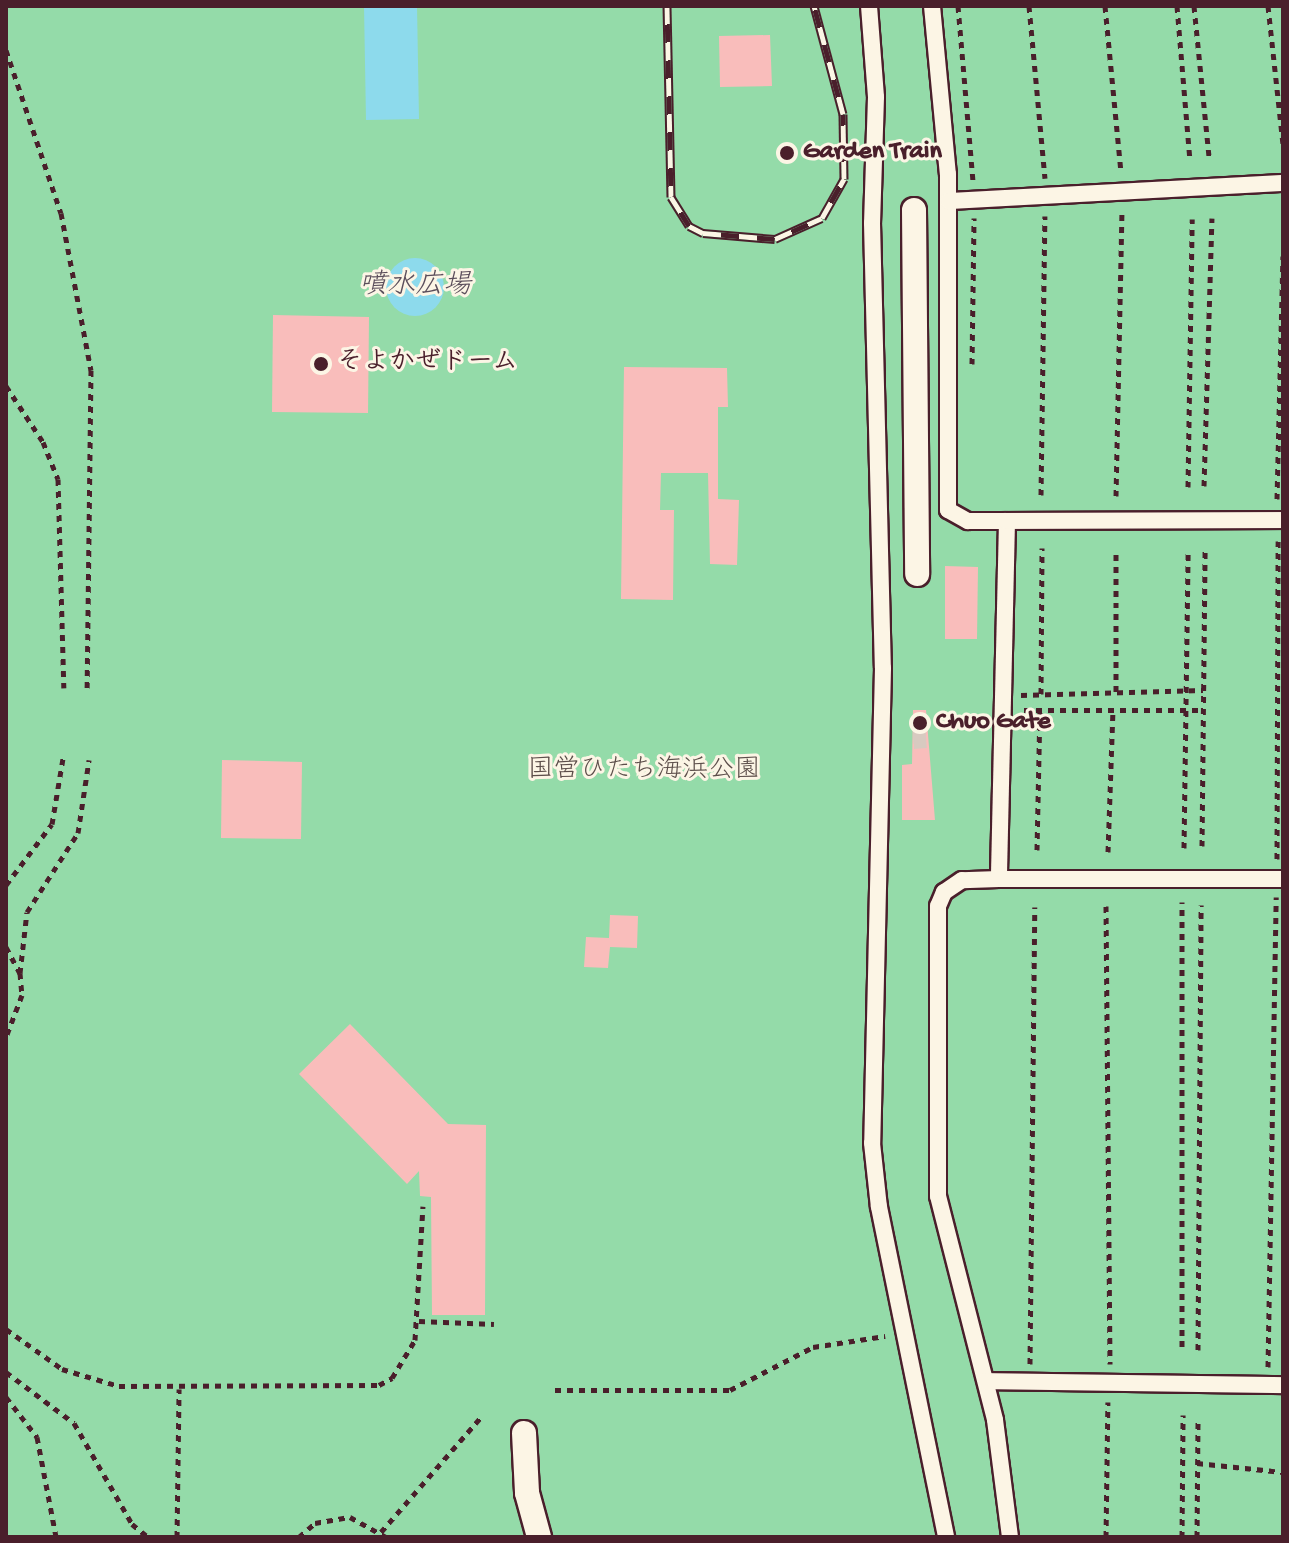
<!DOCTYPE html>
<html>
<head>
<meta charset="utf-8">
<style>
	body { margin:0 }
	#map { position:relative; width:1289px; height:1543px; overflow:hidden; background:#fcf5e5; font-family:"Gochi Hand","Klee One",sans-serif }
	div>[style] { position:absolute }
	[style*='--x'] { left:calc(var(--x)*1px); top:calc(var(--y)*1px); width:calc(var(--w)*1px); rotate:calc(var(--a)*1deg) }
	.green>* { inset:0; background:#94dba9 }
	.water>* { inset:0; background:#8ddaec }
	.round { border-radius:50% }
	.building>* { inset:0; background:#f9bdbb }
	.pedestrian-tunnel>* { height:24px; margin-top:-12px; transform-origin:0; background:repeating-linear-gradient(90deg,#d8cac0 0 24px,transparent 0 36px) }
	.path>* { height:5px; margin-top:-2.5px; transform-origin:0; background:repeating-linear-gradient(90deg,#4a1f2b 0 6px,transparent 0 12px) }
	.roads { filter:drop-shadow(2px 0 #4a1f2b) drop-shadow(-2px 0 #4a1f2b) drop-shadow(0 2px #4a1f2b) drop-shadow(0 -2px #4a1f2b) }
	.service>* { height:16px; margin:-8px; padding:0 8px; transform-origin:8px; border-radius:8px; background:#fcf5e5 }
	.pedestrian>* { height:24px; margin:-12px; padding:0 12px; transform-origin:12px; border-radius:12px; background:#fcf5e5 }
	.rail>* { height:9px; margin-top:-4.5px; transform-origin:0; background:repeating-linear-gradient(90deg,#fcf5e5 0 18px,#4a1f2b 0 36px); box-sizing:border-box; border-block:2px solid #4a1f2b }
	.dots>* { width:22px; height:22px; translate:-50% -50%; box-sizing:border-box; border:4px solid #fcf5e5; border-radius:50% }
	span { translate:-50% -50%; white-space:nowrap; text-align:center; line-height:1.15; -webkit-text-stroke:6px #fcf5e5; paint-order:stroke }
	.poi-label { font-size:26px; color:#4a1f2b; font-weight:700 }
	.left { translate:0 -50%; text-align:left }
	.park-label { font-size:26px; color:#5c4e4a }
	.water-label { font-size:28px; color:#5b4e5b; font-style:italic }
	.frame { position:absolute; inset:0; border:8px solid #4a1f2b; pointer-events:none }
</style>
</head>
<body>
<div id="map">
	<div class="green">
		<i style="clip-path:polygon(6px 6px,1283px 6px,1283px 1537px,6px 1537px)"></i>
	</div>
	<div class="water">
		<i style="clip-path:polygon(364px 6px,417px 6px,419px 119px,366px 120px)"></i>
		<i class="round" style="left:386px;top:258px;width:58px;height:58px"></i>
	</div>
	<div class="building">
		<i style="clip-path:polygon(770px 35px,772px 86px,720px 87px,719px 36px)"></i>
		<i style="clip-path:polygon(273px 315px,369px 317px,368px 413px,272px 412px)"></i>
		<i style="clip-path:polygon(624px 367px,727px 368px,728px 407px,718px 407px,718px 499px,739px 500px,737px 565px,710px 564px,708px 473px,661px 473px,660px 510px,674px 510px,673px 600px,621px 599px)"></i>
		<i style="clip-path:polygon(945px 566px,978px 567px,977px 639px,945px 639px)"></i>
		<i style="clip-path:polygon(913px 710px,926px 710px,935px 820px,902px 820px,902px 765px,912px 764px)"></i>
		<i style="clip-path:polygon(222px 760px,302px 762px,301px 839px,221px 838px)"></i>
		<i style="clip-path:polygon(610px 915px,638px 916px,637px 948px,610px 947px,608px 968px,584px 967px,586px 937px,609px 938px)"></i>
		<i style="clip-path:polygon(350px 1024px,448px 1124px,486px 1125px,485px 1315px,432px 1315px,431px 1197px,420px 1196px,419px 1171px,407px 1184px,299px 1074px)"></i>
	</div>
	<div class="pedestrian-tunnel">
		<i style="--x:913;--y:737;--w:13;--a:-4"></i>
	</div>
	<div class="path">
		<i style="--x:958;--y:6;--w:175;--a:85.1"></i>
		<i style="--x:1029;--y:6;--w:173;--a:84.7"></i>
		<i style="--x:1105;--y:6;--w:167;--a:84.5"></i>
		<i style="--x:1177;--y:6;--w:155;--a:85.2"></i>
		<i style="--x:1194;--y:6;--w:152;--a:84.3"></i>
		<i style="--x:1268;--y:6;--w:138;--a:83.8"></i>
		<i style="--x:6;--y:50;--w:172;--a:71.4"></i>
		<i style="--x:61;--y:213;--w:160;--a:79.2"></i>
		<i style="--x:91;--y:370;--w:318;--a:90.7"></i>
		<i style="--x:972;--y:364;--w:146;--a:-89.2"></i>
		<i style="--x:6;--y:386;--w:67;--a:56.5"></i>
		<i style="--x:43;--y:442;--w:40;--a:68"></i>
		<i style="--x:58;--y:479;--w:209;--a:88.4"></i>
		<i style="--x:1204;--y:486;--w:268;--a:-88.3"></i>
		<i style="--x:1188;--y:487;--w:268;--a:-89.1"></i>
		<i style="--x:1041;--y:495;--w:279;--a:-89.2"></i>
		<i style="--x:1116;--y:496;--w:286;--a:-88.8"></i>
		<i style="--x:1277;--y:499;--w:243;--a:-88.6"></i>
		<i style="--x:1116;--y:692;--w:141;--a:-90"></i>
		<i style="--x:1041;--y:694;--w:146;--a:-89.6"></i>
		<i style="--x:1021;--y:695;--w:182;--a:-1.6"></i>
		<i style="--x:1024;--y:710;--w:179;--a:0"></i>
		<i style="--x:1202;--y:846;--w:297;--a:-89.4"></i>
		<i style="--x:1184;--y:848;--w:299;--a:-89.2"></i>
		<i style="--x:1037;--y:850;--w:140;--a:-88.8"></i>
		<i style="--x:1108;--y:852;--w:142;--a:-88"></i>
		<i style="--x:1277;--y:859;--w:318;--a:-89.8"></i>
		<i style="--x:6;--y:885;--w:76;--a:-53"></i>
		<i style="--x:52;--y:824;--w:67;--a:-80.5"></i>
		<i style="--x:1106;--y:906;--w:458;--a:89.5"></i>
		<i style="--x:6;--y:947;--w:30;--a:62"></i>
		<i style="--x:20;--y:973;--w:22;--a:85"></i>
		<i style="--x:22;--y:995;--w:45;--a:110.9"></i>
		<i style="--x:20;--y:973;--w:61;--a:-83.5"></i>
		<i style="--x:27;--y:912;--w:94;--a:-57.2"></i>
		<i style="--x:78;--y:833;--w:74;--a:-81.4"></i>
		<i style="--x:419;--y:1321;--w:75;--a:2.3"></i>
		<i style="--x:6;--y:1329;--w:69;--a:35.5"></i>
		<i style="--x:62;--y:1369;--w:59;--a:16.6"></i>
		<i style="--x:119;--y:1386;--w:260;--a:-0.2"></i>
		<i style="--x:379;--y:1385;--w:15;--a:-28"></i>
		<i style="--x:392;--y:1378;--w:44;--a:-58.8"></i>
		<i style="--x:415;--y:1340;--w:134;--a:-86.6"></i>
		<i style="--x:1182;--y:1347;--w:445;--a:-90"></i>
		<i style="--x:1198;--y:1350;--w:445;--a:-89.6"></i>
		<i style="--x:1030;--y:1364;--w:457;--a:-89.4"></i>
		<i style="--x:1268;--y:1367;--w:470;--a:-89"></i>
		<i style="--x:6;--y:1372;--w:85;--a:36.9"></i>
		<i style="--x:74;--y:1423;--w:116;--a:60.1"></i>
		<i style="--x:132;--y:1524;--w:21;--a:39"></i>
		<i style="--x:555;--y:1390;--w:175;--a:0"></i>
		<i style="--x:730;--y:1390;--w:93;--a:-27.4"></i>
		<i style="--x:813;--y:1347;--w:73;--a:-8.7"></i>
		<i style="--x:6;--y:1397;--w:51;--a:52.2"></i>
		<i style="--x:37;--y:1437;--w:102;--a:79.2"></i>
		<i style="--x:1197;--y:1463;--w:86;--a:6"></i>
		<i style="--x:381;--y:1532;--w:151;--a:-49"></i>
		<i style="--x:177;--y:1537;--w:148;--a:-89.2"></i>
		<i style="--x:299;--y:1537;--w:21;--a:-41"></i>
		<i style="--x:315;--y:1523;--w:36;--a:-10"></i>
		<i style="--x:350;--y:1517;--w:41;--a:29.1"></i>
		<i style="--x:1106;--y:1537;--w:135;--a:-89.2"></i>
		<i style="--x:1182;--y:1537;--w:122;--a:-89.5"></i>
		<i style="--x:1197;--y:1537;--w:119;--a:-89.5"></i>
	</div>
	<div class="roads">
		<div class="service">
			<i style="--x:869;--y:6;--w:91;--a:85.6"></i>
			<i style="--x:876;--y:97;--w:126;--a:91.8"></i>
			<i style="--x:872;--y:223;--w:445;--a:88.6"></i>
			<i style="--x:883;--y:668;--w:475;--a:91.3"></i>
			<i style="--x:872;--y:1143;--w:64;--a:83.8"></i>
			<i style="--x:879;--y:1207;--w:337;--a:78.5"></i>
			<i style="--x:932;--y:6;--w:169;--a:84.6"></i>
			<i style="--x:948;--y:174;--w:336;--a:90"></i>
			<i style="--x:948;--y:510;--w:23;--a:29"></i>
			<i style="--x:968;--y:521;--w:39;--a:0"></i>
			<i style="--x:1007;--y:521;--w:358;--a:91.3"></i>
			<i style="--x:999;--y:879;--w:37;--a:178"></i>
			<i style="--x:962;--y:880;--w:22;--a:146"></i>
			<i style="--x:944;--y:892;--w:15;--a:113"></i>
			<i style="--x:938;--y:906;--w:290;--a:90"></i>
			<i style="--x:938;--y:1196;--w:231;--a:75.7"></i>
			<i style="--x:995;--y:1420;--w:118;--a:82.7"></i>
			<i style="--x:949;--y:201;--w:334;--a:-3.1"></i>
			<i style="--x:1007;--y:521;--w:276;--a:-0.2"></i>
			<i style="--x:999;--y:879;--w:284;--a:0"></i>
			<i style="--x:986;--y:1381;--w:297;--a:0.8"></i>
		</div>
		<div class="pedestrian">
			<i style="--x:914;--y:210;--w:364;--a:89.5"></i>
			<i style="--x:524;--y:1433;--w:60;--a:87.1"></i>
			<i style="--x:527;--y:1493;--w:46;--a:74.7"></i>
		</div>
	</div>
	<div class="rail">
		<i style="--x:667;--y:6;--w:191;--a:88.8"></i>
		<i style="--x:671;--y:197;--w:34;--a:58"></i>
		<i style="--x:689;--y:226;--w:16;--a:27"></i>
		<i style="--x:703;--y:233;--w:72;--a:4.8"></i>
		<i style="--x:775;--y:239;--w:51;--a:-24.1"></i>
		<i style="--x:822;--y:218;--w:45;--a:-60.6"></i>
		<i style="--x:844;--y:179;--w:65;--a:-90.9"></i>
		<i style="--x:843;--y:114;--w:112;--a:-105"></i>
	</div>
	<div class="dots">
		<i style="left:787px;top:153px;background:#4a1f2b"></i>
		<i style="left:321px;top:364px;background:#4a1f2b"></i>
		<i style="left:920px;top:723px;background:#4a1f2b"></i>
	</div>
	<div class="poi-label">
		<span class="left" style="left:803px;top:153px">Garden Train</span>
		<span class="left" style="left:337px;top:364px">そよかぜドーム</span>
		<span class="left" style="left:936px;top:723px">Chuo Gate</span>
	</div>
	<div class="park-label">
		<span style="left:644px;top:772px">国営ひたち海浜公園</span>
	</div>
	<div class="water-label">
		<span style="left:415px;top:287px">噴水広場</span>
	</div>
	<div class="frame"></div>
</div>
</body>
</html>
